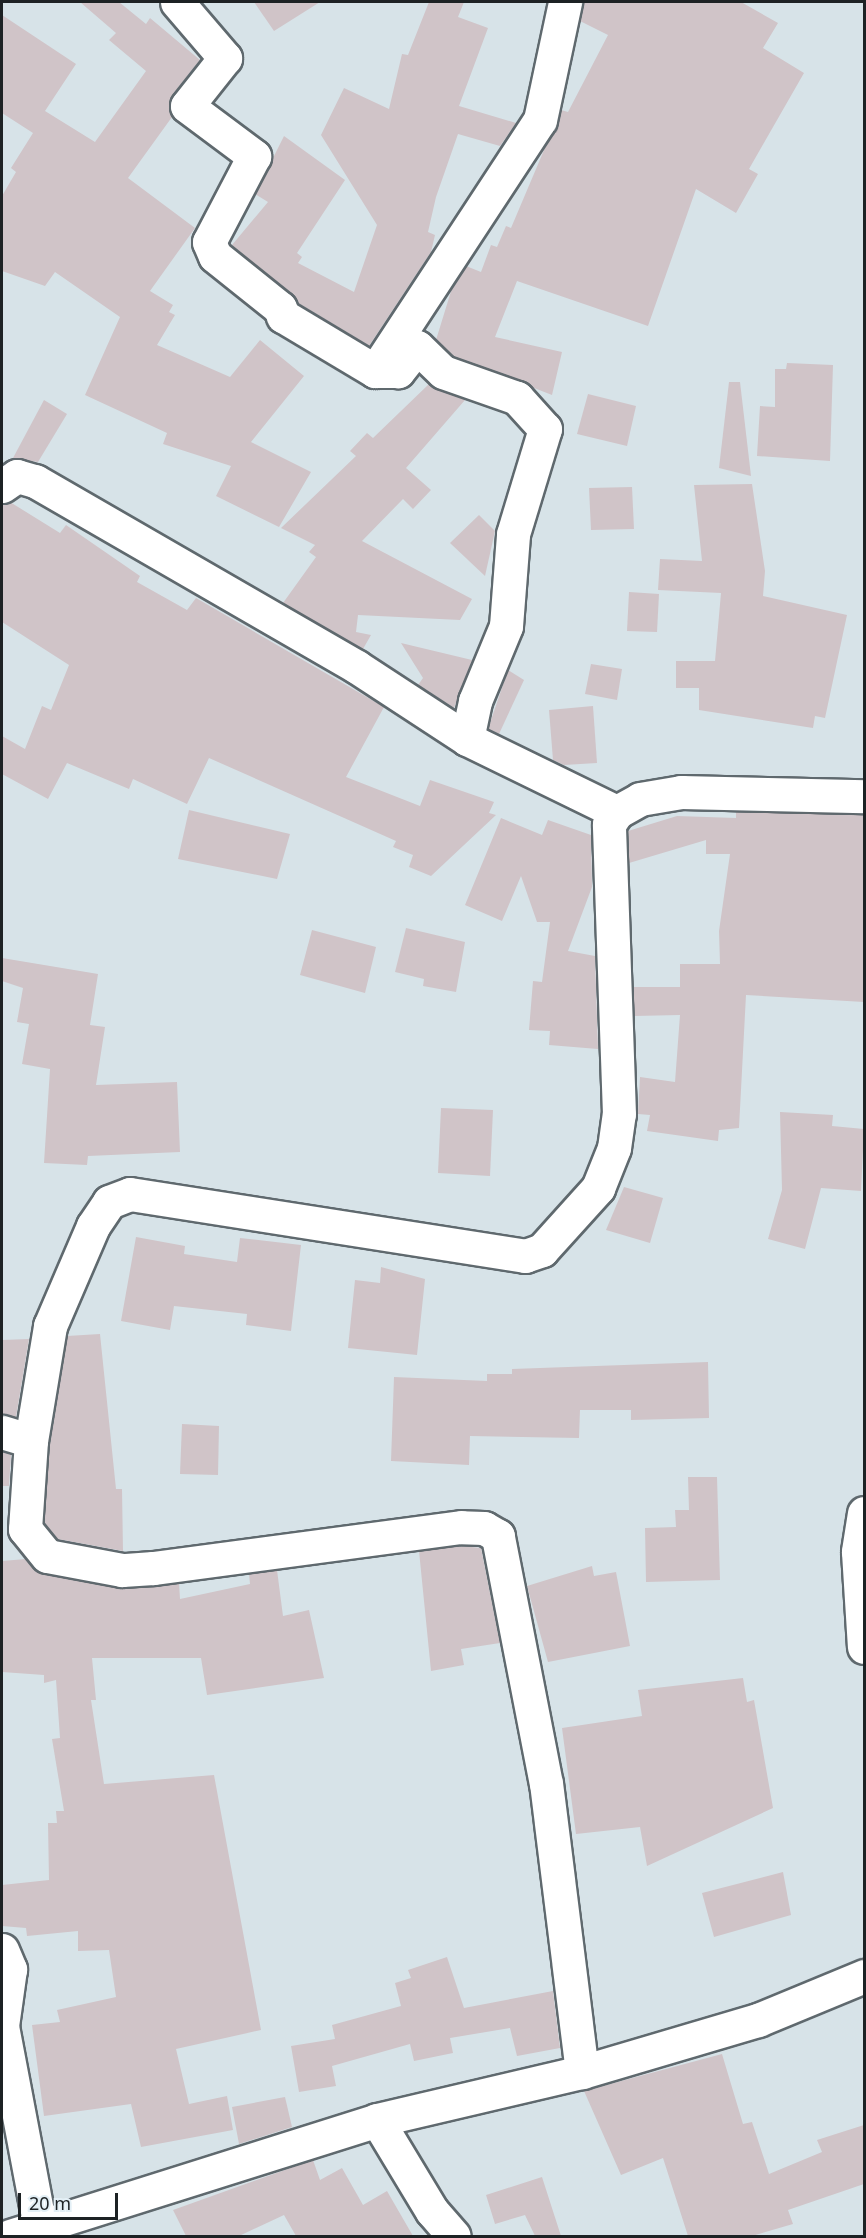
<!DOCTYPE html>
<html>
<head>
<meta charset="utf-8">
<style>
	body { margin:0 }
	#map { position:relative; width:866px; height:2238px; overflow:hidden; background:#d7e3e8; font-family:"Noto Sans",sans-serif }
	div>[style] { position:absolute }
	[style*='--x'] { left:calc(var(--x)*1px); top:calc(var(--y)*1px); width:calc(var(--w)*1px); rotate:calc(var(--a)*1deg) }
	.building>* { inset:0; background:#d0c4c8 }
	.roads { filter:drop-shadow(2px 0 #5f696e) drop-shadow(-2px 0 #5f696e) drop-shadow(0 2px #5f696e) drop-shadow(0 -2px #5f696e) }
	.minor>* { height:33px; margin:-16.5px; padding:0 16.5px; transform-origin:16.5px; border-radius:16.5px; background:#fff }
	span { translate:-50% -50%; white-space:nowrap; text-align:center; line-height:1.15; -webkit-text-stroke:4.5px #e4f0f6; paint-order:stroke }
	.frame { position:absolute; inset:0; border:3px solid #1d2224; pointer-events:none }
	.scale { position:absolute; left:18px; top:2193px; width:100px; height:27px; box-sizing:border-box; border:3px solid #1d2224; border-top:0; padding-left:8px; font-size:18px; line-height:21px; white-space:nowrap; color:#1d2224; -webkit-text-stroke:4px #e4f0f6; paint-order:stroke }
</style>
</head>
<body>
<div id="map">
	<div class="building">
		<i style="clip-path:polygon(80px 2px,119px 2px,146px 24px,150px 18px,200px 60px,172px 95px,172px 117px,128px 178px,195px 228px,150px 291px,173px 305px,169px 312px,175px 315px,157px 345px,230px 377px,260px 340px,304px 376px,251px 442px,311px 472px,279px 527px,216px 496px,231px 466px,163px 444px,167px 433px,85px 395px,120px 317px,55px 272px,45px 286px,2px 271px,2px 196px,16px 172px,11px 168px,33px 133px,2px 113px,2px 15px,76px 64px,45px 111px,95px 142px,146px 71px,109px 40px,116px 33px)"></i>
		<i style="clip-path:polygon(254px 2px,320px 2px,274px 31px)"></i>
		<i style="clip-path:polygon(429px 2px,464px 2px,458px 17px,488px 28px,459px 106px,516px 123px,500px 146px,458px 134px,436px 197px,428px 232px,435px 235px,431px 252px,369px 346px,298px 303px,232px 245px,268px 202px,255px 194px,284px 136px,345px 180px,297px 253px,302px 257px,298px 263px,354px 292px,377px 225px,321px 135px,344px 88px,389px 109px,402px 54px,408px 55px)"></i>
		<i style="clip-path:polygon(583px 2px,741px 2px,778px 23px,763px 48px,804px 73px,749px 169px,758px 174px,736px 213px,696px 189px,648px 326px,517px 281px,495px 337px,562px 352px,552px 395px,453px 356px,436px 340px,452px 288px,466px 266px,481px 272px,491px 245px,497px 247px,506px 226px,511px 228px,561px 110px,568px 112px,608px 35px,580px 21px)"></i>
		<i style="clip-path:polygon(787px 363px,833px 365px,830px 461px,757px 456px,760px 406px,775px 407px,775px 369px,786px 369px)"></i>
		<i style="clip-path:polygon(729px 382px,740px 382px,751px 476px,719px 468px)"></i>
		<i style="clip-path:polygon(429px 384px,465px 400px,406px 468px,431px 490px,413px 509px,403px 499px,362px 541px,472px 599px,460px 620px,358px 615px,356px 632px,371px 635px,363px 649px,283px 603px,316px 557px,309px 552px,315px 545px,281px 528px,356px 456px,350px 451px,367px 433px,373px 438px)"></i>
		<i style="clip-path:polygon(588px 394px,636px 406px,627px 446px,577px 434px)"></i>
		<i style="clip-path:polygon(44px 400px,67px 414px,38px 462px,13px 458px)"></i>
		<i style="clip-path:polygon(752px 484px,765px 571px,763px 596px,847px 615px,825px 718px,815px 716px,813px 728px,699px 710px,699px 688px,676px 688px,676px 661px,715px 661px,721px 593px,658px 590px,660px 559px,702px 561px,694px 485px)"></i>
		<i style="clip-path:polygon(632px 487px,634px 529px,591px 530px,589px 488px)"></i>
		<i style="clip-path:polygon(10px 502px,60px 533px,66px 525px,140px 576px,137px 582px,187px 610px,196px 598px,384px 707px,346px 777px,420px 806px,430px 780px,494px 802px,489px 813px,496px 815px,431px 876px,409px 867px,413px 855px,393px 847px,396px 841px,209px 758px,187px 804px,133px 779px,129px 789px,67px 763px,48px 799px,2px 774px,2px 736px,25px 749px,42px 706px,51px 710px,69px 665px,2px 622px,2px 504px)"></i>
		<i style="clip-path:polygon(479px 515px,495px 531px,485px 576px,450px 543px)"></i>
		<i style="clip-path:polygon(629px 592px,659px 594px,657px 632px,627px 631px)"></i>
		<i style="clip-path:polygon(401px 643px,472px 660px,454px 708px,418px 685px,423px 678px)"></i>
		<i style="clip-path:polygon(591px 664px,622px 669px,617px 700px,585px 694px)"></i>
		<i style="clip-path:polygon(508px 670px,524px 680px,499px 734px,488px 729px)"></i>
		<i style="clip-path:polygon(593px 706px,597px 763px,564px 765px,553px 760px,549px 710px)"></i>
		<i style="clip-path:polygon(189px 810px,290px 834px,277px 879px,178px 859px)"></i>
		<i style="clip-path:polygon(736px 812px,864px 815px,864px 1002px,746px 995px,739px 1128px,719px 1130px,718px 1141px,647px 1131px,650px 1115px,638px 1114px,640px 1077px,675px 1082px,680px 1015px,634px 1016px,633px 987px,680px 987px,680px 964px,720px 964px,719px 931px,730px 854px,706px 854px,706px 840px,629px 863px,628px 831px,677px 816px,736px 818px)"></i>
		<i style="clip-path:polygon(501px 818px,542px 835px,548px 820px,591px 835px,592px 887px,568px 951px,595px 956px,598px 1049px,549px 1045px,550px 1031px,529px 1030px,533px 981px,542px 982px,550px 922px,537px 922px,521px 876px,502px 921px,465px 905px)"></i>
		<i style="clip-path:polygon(406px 928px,465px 942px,456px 992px,423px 986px,424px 979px,395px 972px)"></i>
		<i style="clip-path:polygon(312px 930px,376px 947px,365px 993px,300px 975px)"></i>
		<i style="clip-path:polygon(2px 958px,98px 974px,90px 1025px,105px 1027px,96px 1085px,177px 1082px,180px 1152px,88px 1156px,87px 1165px,44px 1163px,50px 1069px,22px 1064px,29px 1024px,17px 1022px,23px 988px,2px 981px)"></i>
		<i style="clip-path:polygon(441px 1108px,493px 1110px,490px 1176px,438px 1173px)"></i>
		<i style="clip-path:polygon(780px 1112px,833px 1115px,832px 1126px,864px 1129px,861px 1191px,821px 1188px,805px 1249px,768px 1239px,782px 1190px)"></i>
		<i style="clip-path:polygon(624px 1187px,663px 1198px,650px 1243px,606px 1230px)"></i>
		<i style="clip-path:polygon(136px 1237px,185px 1246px,184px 1254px,237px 1262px,240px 1238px,301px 1245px,291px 1331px,246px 1325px,247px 1314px,174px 1306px,170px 1330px,121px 1321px)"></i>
		<i style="clip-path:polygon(381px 1267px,425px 1279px,417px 1355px,348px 1348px,355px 1280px,380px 1283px)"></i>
		<i style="clip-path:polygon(100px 1334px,116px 1489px,122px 1489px,123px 1551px,57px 1539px,44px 1523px,50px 1443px,67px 1336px)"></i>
		<i style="clip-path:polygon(29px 1339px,16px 1417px,2px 1414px,2px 1340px)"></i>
		<i style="clip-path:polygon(708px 1362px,709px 1418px,631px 1420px,631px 1410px,580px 1410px,579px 1438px,470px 1436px,469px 1465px,391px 1461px,394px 1377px,487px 1381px,487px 1374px,512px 1374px,512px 1369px)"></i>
		<i style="clip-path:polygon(182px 1424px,219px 1426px,218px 1475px,180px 1474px)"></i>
		<i style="clip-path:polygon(2px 1451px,11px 1455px,9px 1486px,2px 1486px)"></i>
		<i style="clip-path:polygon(688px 1477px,717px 1477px,720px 1580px,646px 1582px,645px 1528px,676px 1527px,675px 1510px,689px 1510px)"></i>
		<i style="clip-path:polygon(462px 1546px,481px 1548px,500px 1643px,461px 1649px,464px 1665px,431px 1671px,419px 1551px)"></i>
		<i style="clip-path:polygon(26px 1559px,44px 1574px,119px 1588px,179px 1583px,180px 1599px,250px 1584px,249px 1574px,277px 1570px,283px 1616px,309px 1610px,324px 1678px,207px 1695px,201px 1658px,92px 1658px,96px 1700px,91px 1700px,104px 1784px,214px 1775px,261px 2030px,176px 2049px,189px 2104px,227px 2096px,233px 2130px,141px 2147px,131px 2104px,44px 2116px,32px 2025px,60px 2022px,57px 2010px,116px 1997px,109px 1950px,78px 1951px,78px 1931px,27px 1936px,26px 1928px,2px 1926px,2px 1885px,49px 1880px,48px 1823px,57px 1823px,56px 1811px,64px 1811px,52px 1739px,60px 1738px,56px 1680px,44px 1683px,44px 1675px,2px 1672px,2px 1561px)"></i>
		<i style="clip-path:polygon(592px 1566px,594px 1576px,616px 1572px,630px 1646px,548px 1662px,527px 1586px)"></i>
		<i style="clip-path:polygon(743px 1678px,747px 1702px,754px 1700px,773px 1808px,647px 1866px,640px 1827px,576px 1834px,562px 1728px,642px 1716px,638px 1690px)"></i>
		<i style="clip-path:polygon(783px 1872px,791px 1915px,714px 1937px,702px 1893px)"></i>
		<i style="clip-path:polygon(447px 1957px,464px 2008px,553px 1991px,560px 2048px,517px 2056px,510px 2028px,450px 2038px,453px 2053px,414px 2061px,410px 2044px,332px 2066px,336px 2086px,299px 2092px,291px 2046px,335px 2039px,332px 2025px,401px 2006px,395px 1983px,411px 1978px,408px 1970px)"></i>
		<i style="clip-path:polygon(722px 2054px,743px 2124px,752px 2122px,769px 2174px,822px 2152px,817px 2140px,864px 2125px,864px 2184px,788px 2210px,793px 2224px,752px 2236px,688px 2236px,663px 2158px,621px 2175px,584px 2091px)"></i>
		<i style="clip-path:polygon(285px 2097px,292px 2127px,239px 2144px,232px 2107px)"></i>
		<i style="clip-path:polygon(313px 2160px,320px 2180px,342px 2168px,363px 2205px,387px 2191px,413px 2236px,296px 2236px,284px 2215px,239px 2236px,186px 2236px,173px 2210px)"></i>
		<i style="clip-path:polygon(542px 2177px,561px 2236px,535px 2236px,525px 2215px,495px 2224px,486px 2195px)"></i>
	</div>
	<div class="roads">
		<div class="minor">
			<i style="--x:177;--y:2;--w:74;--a:49.4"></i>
			<i style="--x:225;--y:58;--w:61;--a:128.4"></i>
			<i style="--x:187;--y:106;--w:84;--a:36.7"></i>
			<i style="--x:254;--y:156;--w:97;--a:117.6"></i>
			<i style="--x:209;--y:242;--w:15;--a:67"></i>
			<i style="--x:215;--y:256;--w:83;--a:38.7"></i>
			<i style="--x:280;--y:308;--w:9;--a:69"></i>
			<i style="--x:283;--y:316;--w:107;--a:30.9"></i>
			<i style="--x:2;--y:486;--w:18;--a:-34"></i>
			<i style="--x:17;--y:476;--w:19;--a:16"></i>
			<i style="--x:35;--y:481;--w:372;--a:30"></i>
			<i style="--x:357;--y:667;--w:131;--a:33.2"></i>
			<i style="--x:467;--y:739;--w:167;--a:26"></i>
			<i style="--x:467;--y:739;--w:39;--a:-78"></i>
			<i style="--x:475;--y:701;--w:81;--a:-67.5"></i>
			<i style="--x:506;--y:626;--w:92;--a:-85.6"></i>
			<i style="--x:513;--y:534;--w:110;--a:-73.1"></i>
			<i style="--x:545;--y:429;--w:42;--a:-132.1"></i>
			<i style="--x:517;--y:398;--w:78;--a:-160.6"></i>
			<i style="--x:443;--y:372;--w:36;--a:-136"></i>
			<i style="--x:417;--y:347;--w:31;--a:128"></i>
			<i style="--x:398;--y:371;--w:23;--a:180"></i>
			<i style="--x:375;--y:371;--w:300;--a:-56.7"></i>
			<i style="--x:540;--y:120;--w:121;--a:-78"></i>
			<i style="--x:2;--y:1432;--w:30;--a:17"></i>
			<i style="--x:864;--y:1513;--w:39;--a:99"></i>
			<i style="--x:858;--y:1552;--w:95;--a:86.4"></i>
			<i style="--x:2;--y:1950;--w:21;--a:67"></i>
			<i style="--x:10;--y:1969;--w:58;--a:98"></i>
			<i style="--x:2;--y:2026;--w:205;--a:79.3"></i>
			<i style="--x:582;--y:2072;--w:290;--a:-97.1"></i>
			<i style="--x:546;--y:1784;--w:253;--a:-101"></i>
			<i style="--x:498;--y:1536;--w:16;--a:-150"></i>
			<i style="--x:484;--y:1528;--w:23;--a:-178"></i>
			<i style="--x:461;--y:1527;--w:311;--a:172.4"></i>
			<i style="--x:153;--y:1568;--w:31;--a:176"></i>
			<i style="--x:122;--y:1570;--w:76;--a:-169.4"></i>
			<i style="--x:47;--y:1556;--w:35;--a:-129"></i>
			<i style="--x:25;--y:1529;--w:88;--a:-86.1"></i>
			<i style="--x:31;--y:1441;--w:117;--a:-80.6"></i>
			<i style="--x:50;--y:1326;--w:109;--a:-66.7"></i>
			<i style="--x:93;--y:1226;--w:29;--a:-56"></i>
			<i style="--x:109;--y:1202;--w:22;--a:-21"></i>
			<i style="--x:130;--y:1194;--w:400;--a:8.9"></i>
			<i style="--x:525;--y:1256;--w:18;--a:-19"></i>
			<i style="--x:542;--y:1250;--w:84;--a:-47.9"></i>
			<i style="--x:598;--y:1188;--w:43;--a:-68.2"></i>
			<i style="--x:614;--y:1148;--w:34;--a:-82"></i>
			<i style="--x:619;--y:1114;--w:290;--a:-92"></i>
			<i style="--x:609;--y:824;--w:14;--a:-56"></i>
			<i style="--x:617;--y:812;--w:26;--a:-29"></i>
			<i style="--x:640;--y:799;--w:42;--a:-9.7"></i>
			<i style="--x:681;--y:792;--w:183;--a:1.3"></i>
			<i style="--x:377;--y:2120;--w:106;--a:58.9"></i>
			<i style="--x:432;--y:2211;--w:33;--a:49"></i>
			<i style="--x:10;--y:2236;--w:385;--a:-17.5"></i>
			<i style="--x:377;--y:2120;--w:211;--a:-13.2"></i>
			<i style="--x:582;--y:2072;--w:184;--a:-16.5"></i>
			<i style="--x:758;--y:2020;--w:115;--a:-22.5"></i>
		</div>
	</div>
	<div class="frame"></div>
	<div class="scale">20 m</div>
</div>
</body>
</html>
